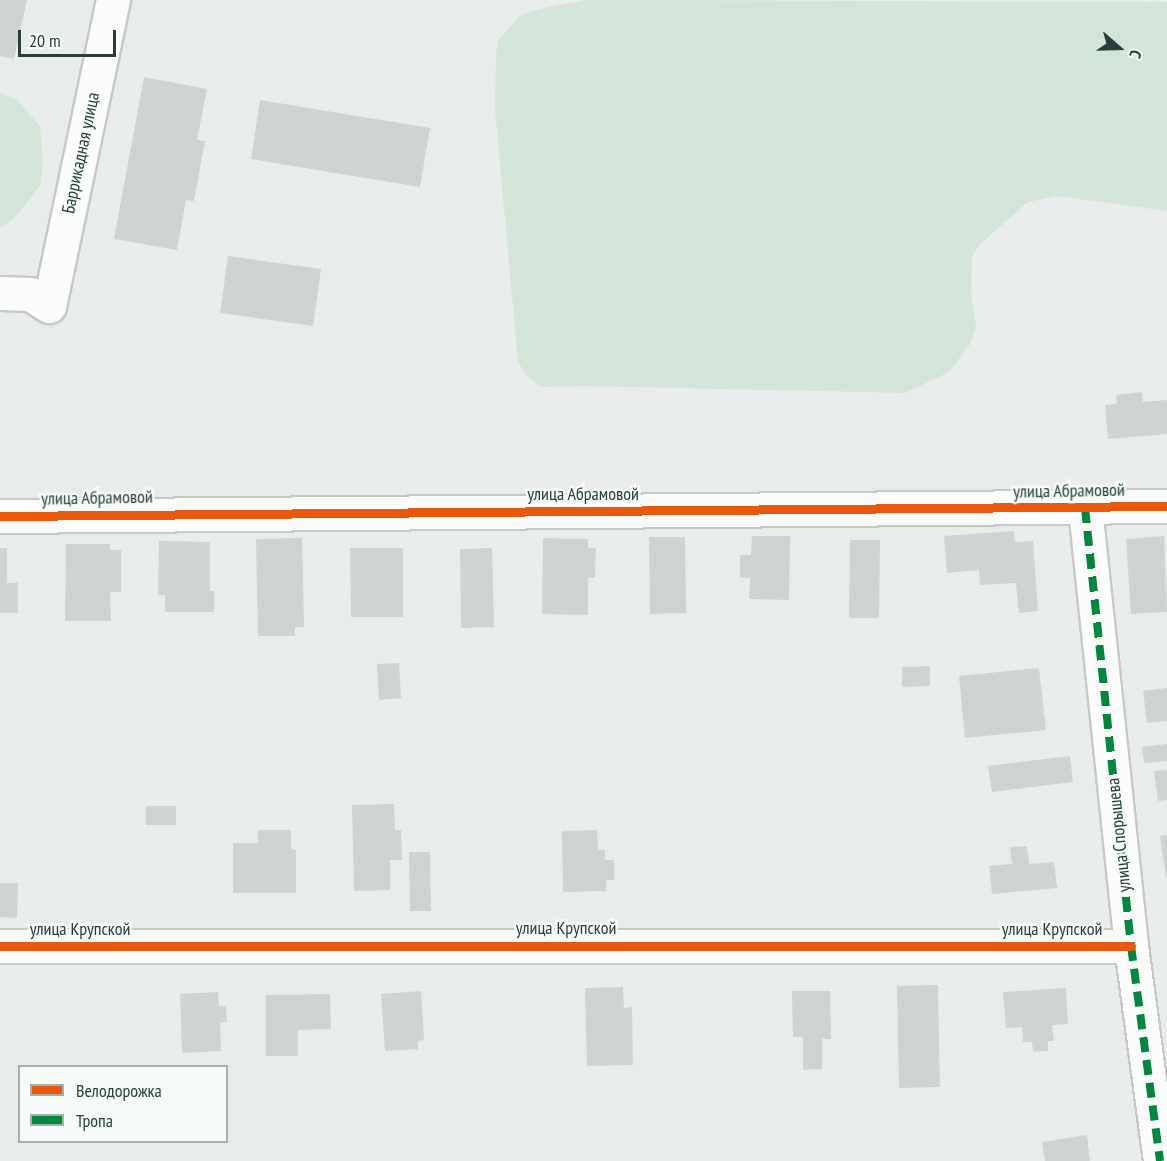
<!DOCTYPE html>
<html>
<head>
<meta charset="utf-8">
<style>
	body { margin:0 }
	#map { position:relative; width:1167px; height:1161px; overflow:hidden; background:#e8edeb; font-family:"PT Sans Narrow",sans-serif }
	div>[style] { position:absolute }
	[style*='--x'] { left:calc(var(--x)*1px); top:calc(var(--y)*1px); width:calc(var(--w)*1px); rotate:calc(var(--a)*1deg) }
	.green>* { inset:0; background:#d3e4d9 }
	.building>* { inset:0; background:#cfd4d2 }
	.roads { filter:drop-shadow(2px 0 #c5cac8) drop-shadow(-2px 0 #c5cac8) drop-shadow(0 2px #c5cac8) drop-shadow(0 -2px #c5cac8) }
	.street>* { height:33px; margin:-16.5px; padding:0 16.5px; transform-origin:16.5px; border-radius:16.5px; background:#fcfcfc }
	.quiet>* { height:8px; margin-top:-4px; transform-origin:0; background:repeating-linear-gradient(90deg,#00873e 0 15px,transparent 0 23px) }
	.cycleway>* { height:9px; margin:-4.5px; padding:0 4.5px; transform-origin:4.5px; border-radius:4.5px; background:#e8590c }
	span { translate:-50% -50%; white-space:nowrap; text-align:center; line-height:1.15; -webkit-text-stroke:5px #f7fbf9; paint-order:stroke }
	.street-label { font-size:18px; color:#263f3b }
	.legend { position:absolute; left:18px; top:1065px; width:210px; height:78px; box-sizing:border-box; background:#f7fbf9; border:2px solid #a3b0ad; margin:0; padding:8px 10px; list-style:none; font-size:18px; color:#263f3b }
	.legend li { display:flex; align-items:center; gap:12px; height:30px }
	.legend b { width:30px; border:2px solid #a3b0ad }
	.north { position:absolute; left:1089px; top:18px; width:60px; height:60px; -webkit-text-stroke:4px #f7fbf9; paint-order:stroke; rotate:110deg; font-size:16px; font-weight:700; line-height:24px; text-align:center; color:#263f3b }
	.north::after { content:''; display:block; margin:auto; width:21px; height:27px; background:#263f3b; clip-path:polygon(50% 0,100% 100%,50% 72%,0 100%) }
	.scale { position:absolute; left:18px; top:30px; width:98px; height:27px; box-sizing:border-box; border:3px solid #263f3b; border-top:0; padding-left:8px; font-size:18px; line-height:21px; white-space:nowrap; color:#263f3b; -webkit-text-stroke:4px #f7fbf9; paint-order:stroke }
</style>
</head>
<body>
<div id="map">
	<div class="green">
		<i style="clip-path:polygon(585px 0,1167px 2px,1167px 211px,1056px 196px,1028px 202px,979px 245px,972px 257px,971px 294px,976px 327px,970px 344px,949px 372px,905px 393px,586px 386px,541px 387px,527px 376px,518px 362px,495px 109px,496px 56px,498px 40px,520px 16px,535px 10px)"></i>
		<i style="clip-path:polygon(0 93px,17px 100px,40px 126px,43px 165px,40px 185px,28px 202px,13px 219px,0 228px)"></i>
	</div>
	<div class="building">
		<i style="clip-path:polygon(0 0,27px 0,14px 59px,0 56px)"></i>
		<i style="clip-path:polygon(144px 77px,207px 89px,197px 140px,205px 141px,194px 201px,186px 200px,177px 250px,114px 239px)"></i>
		<i style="clip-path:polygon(260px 100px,430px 128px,420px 187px,251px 159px)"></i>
		<i style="clip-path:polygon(228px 256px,321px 269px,313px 326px,220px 313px)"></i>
		<i style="clip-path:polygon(1142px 392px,1143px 402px,1167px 400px,1167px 434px,1108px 439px,1105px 405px,1117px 404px,1116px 395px)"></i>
		<i style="clip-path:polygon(1014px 531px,1015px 542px,1033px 541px,1038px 611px,1019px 613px,1016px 583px,980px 585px,979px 570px,947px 573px,944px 536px)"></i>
		<i style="clip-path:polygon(752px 536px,790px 536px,789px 600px,749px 599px,750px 578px,740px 578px,740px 555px,751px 555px)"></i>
		<i style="clip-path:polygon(1164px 536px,1167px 612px,1131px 614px,1126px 539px)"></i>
		<i style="clip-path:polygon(649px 537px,685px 537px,686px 613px,650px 614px)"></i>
		<i style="clip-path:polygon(302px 538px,304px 627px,295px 627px,295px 636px,258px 636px,256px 539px)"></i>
		<i style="clip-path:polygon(543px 538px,588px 539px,588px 548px,596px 548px,595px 578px,588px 578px,588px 615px,542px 614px)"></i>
		<i style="clip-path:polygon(850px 540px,880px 540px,879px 618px,849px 618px)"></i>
		<i style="clip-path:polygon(159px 541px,210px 542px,210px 591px,214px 591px,214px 612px,165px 612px,165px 595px,158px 595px)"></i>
		<i style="clip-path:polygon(66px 544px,110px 544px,110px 550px,121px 550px,121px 592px,110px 592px,111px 621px,65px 621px)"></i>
		<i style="clip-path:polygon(0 548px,7px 548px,7px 583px,18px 583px,18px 613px,0 613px)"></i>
		<i style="clip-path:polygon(350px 548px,403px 548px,403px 617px,351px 617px)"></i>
		<i style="clip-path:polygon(492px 548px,494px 627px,461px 628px,460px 549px)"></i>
		<i style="clip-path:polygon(399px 663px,401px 698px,379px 700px,377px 664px)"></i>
		<i style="clip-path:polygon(930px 666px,930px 686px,902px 687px,902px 667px)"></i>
		<i style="clip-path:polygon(1039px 668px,1046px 730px,965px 738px,959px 676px)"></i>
		<i style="clip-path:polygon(1167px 688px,1167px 721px,1147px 723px,1143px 691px)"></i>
		<i style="clip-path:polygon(1167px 744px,1167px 761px,1144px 763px,1142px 747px)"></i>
		<i style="clip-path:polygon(1070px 756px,1073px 782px,992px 792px,988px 766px)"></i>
		<i style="clip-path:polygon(1167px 770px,1167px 800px,1158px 801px,1154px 771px)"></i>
		<i style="clip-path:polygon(394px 804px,395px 830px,401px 830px,402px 860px,390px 860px,390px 890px,354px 891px,352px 805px)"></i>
		<i style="clip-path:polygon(146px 806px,176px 806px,176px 825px,146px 825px)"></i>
		<i style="clip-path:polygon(258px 830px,291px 830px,291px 849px,296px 850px,296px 893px,233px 893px,233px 843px,258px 843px)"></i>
		<i style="clip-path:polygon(597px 830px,598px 850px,605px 850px,605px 860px,614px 860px,614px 880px,606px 880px,606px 891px,563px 892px,562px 831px)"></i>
		<i style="clip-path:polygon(1167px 835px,1167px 877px,1166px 877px,1160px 836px)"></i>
		<i style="clip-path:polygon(1027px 846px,1029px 864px,1054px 862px,1057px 888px,992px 894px,989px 866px,1012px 864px,1010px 847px)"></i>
		<i style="clip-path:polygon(409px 852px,430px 852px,431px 911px,410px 911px)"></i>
		<i style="clip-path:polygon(0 883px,18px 883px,17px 918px,0 917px)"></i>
		<i style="clip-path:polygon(938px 985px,940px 1087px,899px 1088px,897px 986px)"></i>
		<i style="clip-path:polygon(623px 987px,624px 1008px,632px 1007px,633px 1065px,587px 1066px,585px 988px)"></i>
		<i style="clip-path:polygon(1066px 988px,1068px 1024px,1052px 1025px,1054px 1041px,1048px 1041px,1048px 1051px,1033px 1052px,1032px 1042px,1023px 1042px,1022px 1027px,1006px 1028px,1003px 992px)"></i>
		<i style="clip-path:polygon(421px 991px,424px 1040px,418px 1041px,418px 1049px,385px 1051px,381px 994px)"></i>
		<i style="clip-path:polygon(792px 991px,830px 991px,831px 1039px,822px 1039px,822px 1069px,803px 1070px,803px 1037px,793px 1037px)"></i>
		<i style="clip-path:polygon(218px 992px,219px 1006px,226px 1006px,227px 1022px,220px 1022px,221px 1051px,182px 1053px,180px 994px)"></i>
		<i style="clip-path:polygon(330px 994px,331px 1029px,298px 1030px,298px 1056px,266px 1056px,266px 995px)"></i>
		<i style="clip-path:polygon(1087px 1135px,1090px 1161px,1045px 1161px,1042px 1142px)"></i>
	</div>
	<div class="roads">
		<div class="street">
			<i style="--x:0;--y:293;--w:30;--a:2"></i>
			<i style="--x:30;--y:294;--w:22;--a:32"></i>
			<i style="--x:49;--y:306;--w:313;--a:-78.2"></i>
			<i style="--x:1085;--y:508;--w:440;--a:84"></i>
			<i style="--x:1131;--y:946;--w:217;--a:82.3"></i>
			<i style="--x:0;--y:516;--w:1167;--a:-0.49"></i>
			<i style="--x:0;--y:946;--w:1131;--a:0"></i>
		</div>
	</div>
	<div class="quiet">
		<i style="--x:1085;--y:508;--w:440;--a:84"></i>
		<i style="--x:1131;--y:946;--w:217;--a:82.3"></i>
	</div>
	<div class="cycleway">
		<i style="--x:0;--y:516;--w:1167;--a:-0.49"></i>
		<i style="--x:0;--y:946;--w:1131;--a:0"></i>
	</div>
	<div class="street-label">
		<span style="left:81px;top:153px;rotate:-78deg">Баррикадная улица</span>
		<span style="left:1069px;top:491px;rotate:-1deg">улица Абрамовой</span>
		<span style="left:583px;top:494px">улица Абрамовой</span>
		<span style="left:97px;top:498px;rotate:-1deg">улица Абрамовой</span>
		<span style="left:1119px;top:835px;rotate:-96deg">улица Спорышева</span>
		<span style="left:566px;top:928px">улица Крупской</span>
		<span style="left:80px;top:929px">улица Крупской</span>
		<span style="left:1052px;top:929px">улица Крупской</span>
	</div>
	<ul class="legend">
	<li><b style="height:8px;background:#e8590c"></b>Велодорожка</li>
	<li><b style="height:8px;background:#00873e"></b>Тропа</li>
	</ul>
	<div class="north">С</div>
	<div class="scale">20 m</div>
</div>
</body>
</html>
